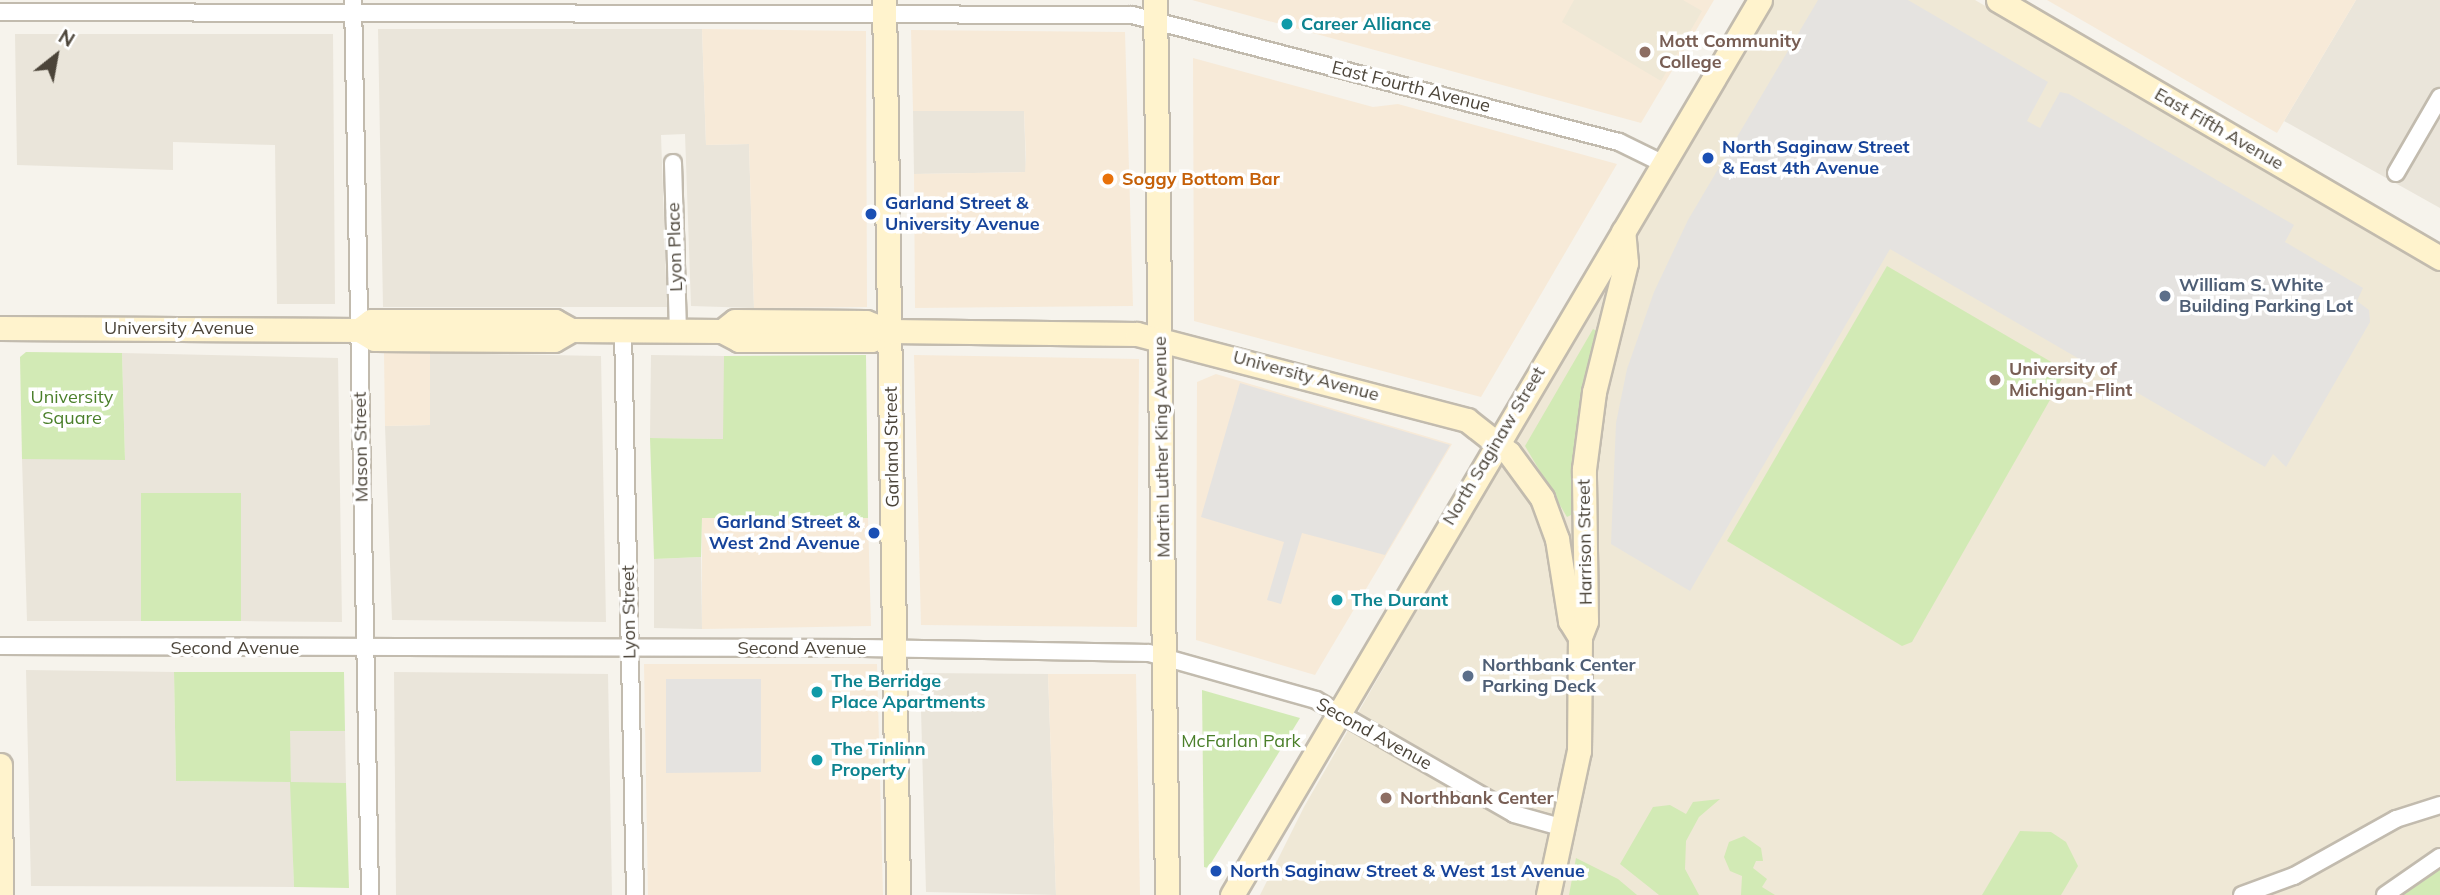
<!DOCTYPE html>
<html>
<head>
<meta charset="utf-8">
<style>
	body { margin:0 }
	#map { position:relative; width:2440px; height:895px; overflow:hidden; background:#f6f3ec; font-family:Mulish,sans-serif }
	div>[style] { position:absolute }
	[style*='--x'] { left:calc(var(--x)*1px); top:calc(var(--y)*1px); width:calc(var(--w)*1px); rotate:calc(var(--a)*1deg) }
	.residential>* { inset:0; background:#eae5da }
	.commercial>* { inset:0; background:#f7ead8 }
	.education>* { inset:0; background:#efe8d6 }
	.green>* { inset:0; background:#d2eab5 }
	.parking>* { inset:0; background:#e5e3e0 }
	.roads { filter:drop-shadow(2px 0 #c2bbae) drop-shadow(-2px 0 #c2bbae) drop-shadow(0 2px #c2bbae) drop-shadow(0 -2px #c2bbae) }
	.street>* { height:16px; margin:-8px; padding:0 8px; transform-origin:8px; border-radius:8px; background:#fff }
	.secondary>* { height:23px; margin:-11.5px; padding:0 11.5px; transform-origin:11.5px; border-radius:11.5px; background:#fff3cd }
	.dots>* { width:19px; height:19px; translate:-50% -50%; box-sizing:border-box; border:4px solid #fff; border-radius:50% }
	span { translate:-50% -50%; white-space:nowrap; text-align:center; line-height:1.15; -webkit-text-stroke:7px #fff; paint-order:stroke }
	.culture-label { font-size:18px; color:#0d838f; font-weight:700 }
	.left { translate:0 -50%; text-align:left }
	.education-label { font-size:18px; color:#785e54; font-weight:700 }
	.street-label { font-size:18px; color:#4b4439 }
	.transit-label { font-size:18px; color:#164399; font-weight:700 }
	.right { translate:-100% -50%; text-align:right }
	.food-label { font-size:18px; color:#c56008; font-weight:700 }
	.service-label { font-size:18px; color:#4e5e75; font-weight:700 }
	.park-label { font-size:18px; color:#4a7f2a }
	.north { position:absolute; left:21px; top:21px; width:70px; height:70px; -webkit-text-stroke:5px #fff; paint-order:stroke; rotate:31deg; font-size:19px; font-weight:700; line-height:28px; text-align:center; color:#4b4439 }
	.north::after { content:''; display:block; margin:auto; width:24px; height:32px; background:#4b4439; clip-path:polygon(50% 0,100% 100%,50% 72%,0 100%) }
</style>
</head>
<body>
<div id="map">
	<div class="residential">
		<i style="clip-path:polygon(2356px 0,2440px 0,2440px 208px,2284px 121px)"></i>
		<i style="clip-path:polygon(378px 29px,702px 29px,706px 145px,749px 144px,754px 308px,691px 306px,685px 134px,661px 135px,667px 307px,383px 307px)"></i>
		<i style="clip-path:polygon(15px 34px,333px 34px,335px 304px,277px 304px,275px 145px,173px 142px,173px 170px,17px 165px)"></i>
		<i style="clip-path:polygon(913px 111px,1024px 111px,1026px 172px,914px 174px)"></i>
		<i style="clip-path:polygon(122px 353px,338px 358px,342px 622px,241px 621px,240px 493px,141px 493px,141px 621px,27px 621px,22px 459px,125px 459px)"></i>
		<i style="clip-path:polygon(430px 353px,601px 356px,606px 622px,392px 620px,385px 426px,430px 425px)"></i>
		<i style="clip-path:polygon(651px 355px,724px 356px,724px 439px,650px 438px)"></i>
		<i style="clip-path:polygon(701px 557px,702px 629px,654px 628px,654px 559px)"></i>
		<i style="clip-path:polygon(26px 670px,174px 672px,176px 781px,291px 782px,289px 731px,345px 731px,346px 783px,291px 783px,294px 887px,31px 886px)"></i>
		<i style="clip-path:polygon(394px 672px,608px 674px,612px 895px,396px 895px)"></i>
		<i style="clip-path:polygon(920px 673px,1048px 674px,1056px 895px,926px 892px)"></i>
	</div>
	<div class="commercial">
		<i style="clip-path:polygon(1192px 0,1714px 0,1641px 123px)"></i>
		<i style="clip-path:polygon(2047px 0,2356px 0,2277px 133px)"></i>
		<i style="clip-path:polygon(702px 29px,866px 31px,867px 307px,754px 308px,749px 144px,706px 145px)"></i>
		<i style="clip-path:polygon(911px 30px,1125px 32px,1133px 306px,915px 308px,914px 174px,1025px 172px,1026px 158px,1024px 111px,913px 111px)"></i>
		<i style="clip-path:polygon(1193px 58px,1373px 107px,1398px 104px,1617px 164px,1481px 397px,1194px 321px)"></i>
		<i style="clip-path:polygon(384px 353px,430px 353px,430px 425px,385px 426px)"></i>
		<i style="clip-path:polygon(914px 355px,1139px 359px,1137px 627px,921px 625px)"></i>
		<i style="clip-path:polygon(1216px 374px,1452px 444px,1315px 675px,1196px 640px,1197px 382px)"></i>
		<i style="clip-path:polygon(702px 518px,868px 518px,871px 626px,702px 629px)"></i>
		<i style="clip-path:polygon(644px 664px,877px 664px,883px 895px,648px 895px)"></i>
		<i style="clip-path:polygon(1048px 674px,1136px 674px,1140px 895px,1056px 895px)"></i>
	</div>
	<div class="education">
		<i style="clip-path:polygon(1574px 0,1683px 0,1702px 11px,1661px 81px,1562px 22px)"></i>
		<i style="clip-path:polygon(1774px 0,1975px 0,2440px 272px,2440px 862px,2392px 895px,1260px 895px,1304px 807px,1487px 488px)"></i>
	</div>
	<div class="green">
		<i style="clip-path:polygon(1887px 266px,2060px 367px,2063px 377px,1912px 642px,1902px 646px,1727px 541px)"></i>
		<i style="clip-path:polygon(1593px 329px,1599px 332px,1577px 439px,1571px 515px,1567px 517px,1525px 446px)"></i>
		<i style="clip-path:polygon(26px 352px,122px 353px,125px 460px,22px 459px,20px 357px)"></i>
		<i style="clip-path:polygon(866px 355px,868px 518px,702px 518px,701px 557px,654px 559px,650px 438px,723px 439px,724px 356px)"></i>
		<i style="clip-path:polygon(141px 493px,241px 493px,241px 621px,141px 621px)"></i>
		<i style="clip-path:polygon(174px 672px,344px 672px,345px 731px,290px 731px,291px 782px,346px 783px,349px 888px,294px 887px,290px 782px,176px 781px)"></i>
		<i style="clip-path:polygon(1202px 690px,1300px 718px,1208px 868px,1204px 867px)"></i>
		<i style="clip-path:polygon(1720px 799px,1699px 817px,1686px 841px,1685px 869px,1699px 895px,1659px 895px,1620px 864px,1653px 807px,1670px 805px,1686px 814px,1693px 802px)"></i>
		<i style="clip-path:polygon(2020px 831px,2051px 832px,2066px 842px,2078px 866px,2061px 895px,1982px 895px)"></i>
		<i style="clip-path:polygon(1744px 836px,1761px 848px,1763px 861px,1756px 861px,1753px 868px,1767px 879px,1762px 887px,1775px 895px,1741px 895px,1742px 876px,1730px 871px,1724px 857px,1729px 842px)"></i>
		<i style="clip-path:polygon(2440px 854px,2440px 895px,2374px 895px,2380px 890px)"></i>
		<i style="clip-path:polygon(1576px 858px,1618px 879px,1637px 895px,1569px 895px)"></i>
	</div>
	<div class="parking">
		<i style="clip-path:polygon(1818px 0,1908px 0,2048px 82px,2027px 121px,2040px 128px,2060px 92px,2069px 94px,2294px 225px,2285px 242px,2363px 288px,2357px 301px,2369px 310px,2370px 322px,2286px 467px,2273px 454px,2265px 467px,1890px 249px,1690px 591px,1611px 544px,1616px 423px,1627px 369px,1654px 292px,1688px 220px)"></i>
		<i style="clip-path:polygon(1240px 383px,1450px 445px,1385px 555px,1302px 533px,1281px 604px,1267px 600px,1284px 542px,1201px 517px)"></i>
		<i style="clip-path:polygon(666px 679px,761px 679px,761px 772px,666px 773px)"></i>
	</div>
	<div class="roads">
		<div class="street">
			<i style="--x:353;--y:0;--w:895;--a:88.91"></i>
			<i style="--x:0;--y:12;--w:1132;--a:0.15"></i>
			<i style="--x:1132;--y:15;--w:503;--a:14.62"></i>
			<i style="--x:1619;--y:142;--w:50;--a:26.1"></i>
			<i style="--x:673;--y:163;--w:167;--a:88.3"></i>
			<i style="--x:2396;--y:173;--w:88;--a:-59.9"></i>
			<i style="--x:623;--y:330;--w:565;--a:88.78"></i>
			<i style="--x:0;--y:646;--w:863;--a:0.13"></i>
			<i style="--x:863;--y:648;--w:286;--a:1"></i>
			<i style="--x:1149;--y:653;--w:173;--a:15.7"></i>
			<i style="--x:1316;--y:700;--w:228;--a:29.9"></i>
			<i style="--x:1514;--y:814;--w:52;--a:15.6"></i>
			<i style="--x:2242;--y:895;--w:55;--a:-20.1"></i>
			<i style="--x:2294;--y:876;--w:117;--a:-29.2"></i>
			<i style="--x:2396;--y:819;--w:46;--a:-17.7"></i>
			<i style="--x:2385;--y:895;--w:67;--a:-34.6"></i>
		</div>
		<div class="secondary">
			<i style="--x:884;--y:0;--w:895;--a:89.1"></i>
			<i style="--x:1155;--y:0;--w:895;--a:89.23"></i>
			<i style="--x:1998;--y:0;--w:512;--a:30.27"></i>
			<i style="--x:0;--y:328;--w:359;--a:0.3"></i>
			<i style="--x:359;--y:330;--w:17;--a:31"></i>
			<i style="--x:374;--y:339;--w:180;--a:0.3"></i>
			<i style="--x:554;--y:340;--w:20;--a:-30"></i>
			<i style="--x:359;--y:330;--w:15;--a:-37"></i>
			<i style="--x:371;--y:321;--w:184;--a:0"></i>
			<i style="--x:555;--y:321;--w:18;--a:29"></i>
			<i style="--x:571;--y:330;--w:151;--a:0.4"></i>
			<i style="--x:722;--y:331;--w:19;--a:28"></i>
			<i style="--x:739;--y:340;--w:132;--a:0"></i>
			<i style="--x:871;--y:340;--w:21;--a:-25"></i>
			<i style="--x:722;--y:331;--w:16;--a:-38"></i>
			<i style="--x:735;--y:321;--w:131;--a:0.4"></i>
			<i style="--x:866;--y:322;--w:26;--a:21"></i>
			<i style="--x:890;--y:331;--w:247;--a:0.7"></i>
			<i style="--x:1137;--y:334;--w:341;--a:14.6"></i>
			<i style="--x:1467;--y:420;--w:53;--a:38.2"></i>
			<i style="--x:1509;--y:453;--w:56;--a:53.7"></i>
			<i style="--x:1542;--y:498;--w:44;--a:69.9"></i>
			<i style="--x:1557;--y:539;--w:83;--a:81"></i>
			<i style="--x:1570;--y:621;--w:19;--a:58"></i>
			<i style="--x:0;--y:765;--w:130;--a:89.6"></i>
			<i style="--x:1232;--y:895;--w:1039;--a:-59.46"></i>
			<i style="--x:1548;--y:895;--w:147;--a:-77.9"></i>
			<i style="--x:1579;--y:751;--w:114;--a:-89.5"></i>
			<i style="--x:1580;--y:637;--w:17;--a:-69"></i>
			<i style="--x:1586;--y:621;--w:152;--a:-90.8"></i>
			<i style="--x:1584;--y:469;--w:78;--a:-82.6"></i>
			<i style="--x:1594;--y:392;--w:133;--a:-76.1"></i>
			<i style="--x:1626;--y:263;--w:32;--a:-95"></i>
		</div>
	</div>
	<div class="dots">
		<i style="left:1287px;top:24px;background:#0f9aa8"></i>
		<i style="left:1645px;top:52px;background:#8d6e63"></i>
		<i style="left:1708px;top:158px;background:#1a4fb4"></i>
		<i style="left:1108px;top:179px;background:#e8710a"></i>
		<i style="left:871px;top:214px;background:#1a4fb4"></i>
		<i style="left:2165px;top:296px;background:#5c6f8a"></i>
		<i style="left:1995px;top:380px;background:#8d6e63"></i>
		<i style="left:874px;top:533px;background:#1a4fb4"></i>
		<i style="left:1337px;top:600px;background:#0f9aa8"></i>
		<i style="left:1468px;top:676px;background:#5c6f8a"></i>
		<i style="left:817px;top:692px;background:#0f9aa8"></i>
		<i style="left:817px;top:760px;background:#0f9aa8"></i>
		<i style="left:1386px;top:798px;background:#8d6e63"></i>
		<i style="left:1216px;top:871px;background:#1a4fb4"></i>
	</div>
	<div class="culture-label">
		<span class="left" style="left:1301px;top:24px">Career Alliance</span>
		<span class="left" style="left:1351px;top:600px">The Durant</span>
		<span class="left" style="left:831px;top:692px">The Berridge<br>Place Apartments</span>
		<span class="left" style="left:831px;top:760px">The Tinlinn<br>Property</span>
	</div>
	<div class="education-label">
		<span class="left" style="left:1659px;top:52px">Mott Community<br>College</span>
		<span class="left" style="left:2009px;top:380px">University of<br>Michigan-Flint</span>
		<span class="left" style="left:1400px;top:798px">Northbank Center</span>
	</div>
	<div class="street-label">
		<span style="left:1411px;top:87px;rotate:14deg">East Fourth Avenue</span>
		<span style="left:2219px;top:129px;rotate:30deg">East Fifth Avenue</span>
		<span style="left:675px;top:247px;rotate:-92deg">Lyon Place</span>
		<span style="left:179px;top:328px">University Avenue</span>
		<span style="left:1306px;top:376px;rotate:15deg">University Avenue</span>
		<span style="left:1494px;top:446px;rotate:-59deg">North Saginaw Street</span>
		<span style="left:361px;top:447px;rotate:-91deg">Mason Street</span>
		<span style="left:892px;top:447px;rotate:-91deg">Garland Street</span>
		<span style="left:1162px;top:447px;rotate:-91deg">Martin Luther King Avenue</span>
		<span style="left:1585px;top:542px;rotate:-91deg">Harrison Street</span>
		<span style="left:629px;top:612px;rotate:-91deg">Lyon Street</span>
		<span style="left:235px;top:648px">Second Avenue</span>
		<span style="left:802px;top:648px">Second Avenue</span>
		<span style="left:1374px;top:734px;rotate:29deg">Second Avenue</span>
	</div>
	<div class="transit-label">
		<span class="left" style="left:1722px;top:158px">North Saginaw Street<br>&amp; East 4th Avenue</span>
		<span class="left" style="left:885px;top:214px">Garland Street &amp;<br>University Avenue</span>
		<span class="right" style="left:860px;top:533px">Garland Street &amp;<br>West 2nd Avenue</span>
		<span class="left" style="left:1230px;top:871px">North Saginaw Street &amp; West 1st Avenue</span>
	</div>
	<div class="food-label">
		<span class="left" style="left:1122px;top:179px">Soggy Bottom Bar</span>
	</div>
	<div class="service-label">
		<span class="left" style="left:2179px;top:296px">William S. White<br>Building Parking Lot</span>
		<span class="left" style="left:1482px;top:676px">Northbank Center<br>Parking Deck</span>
	</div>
	<div class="park-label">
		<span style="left:72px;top:408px">University<br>Square</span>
		<span style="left:1241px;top:741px">McFarlan Park</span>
	</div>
	<div class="north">N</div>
</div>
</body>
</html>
